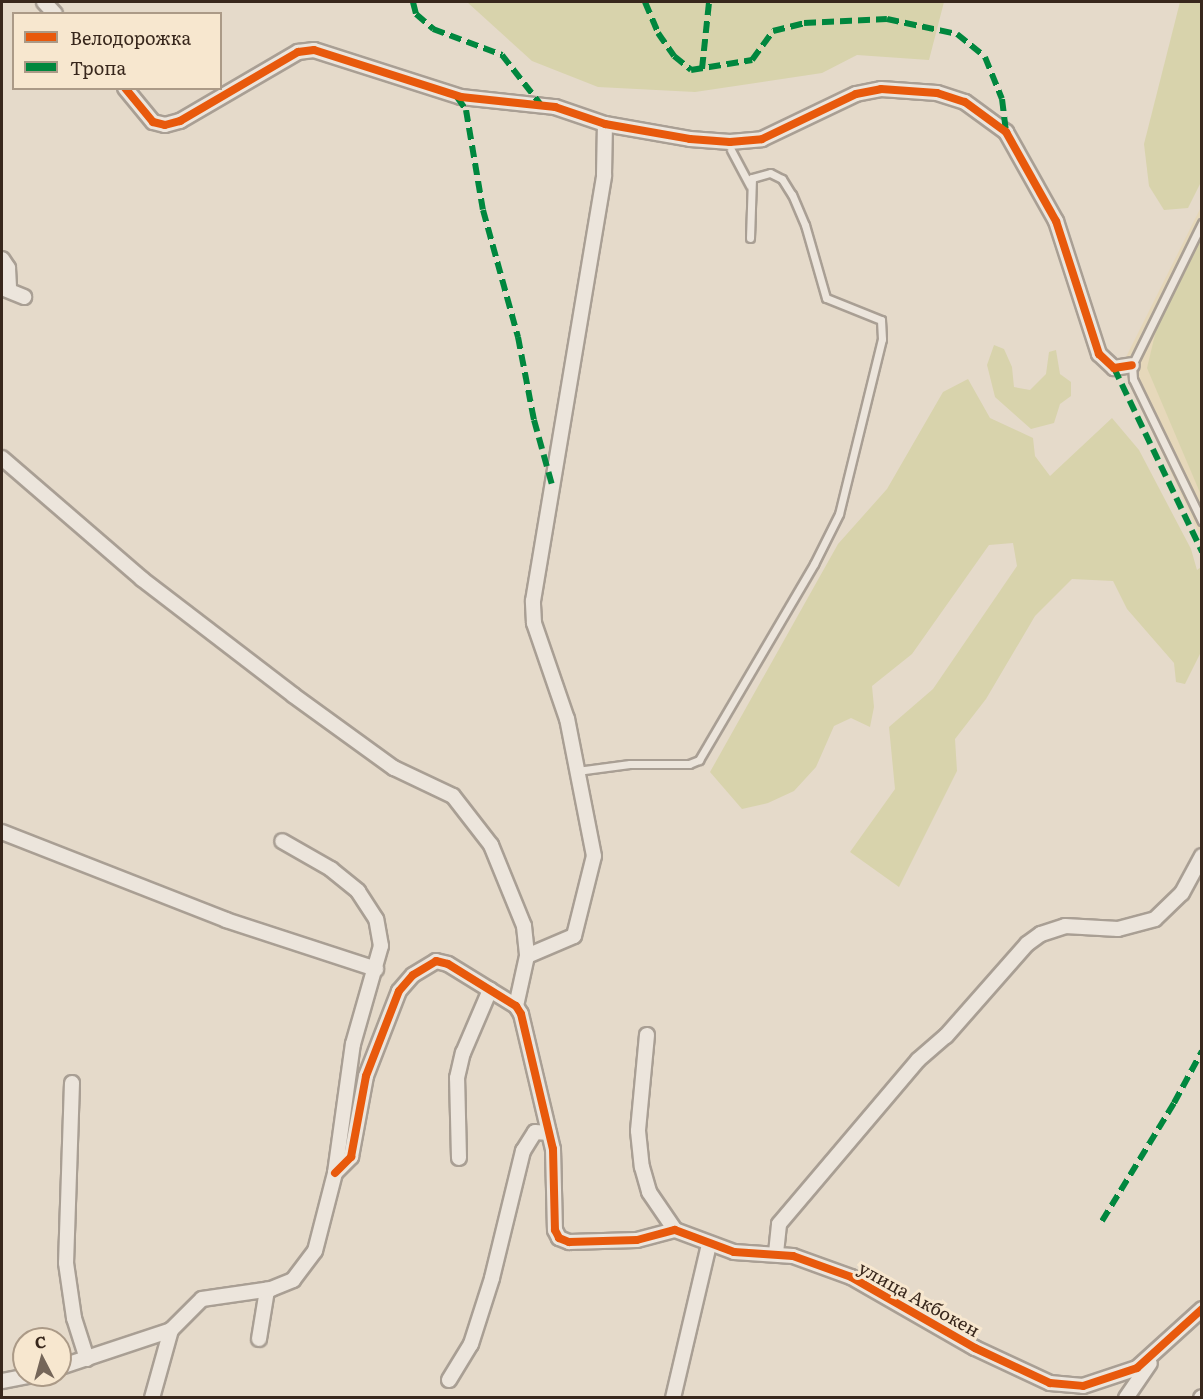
<!DOCTYPE html>
<html>
<head>
<meta charset="utf-8">
<style>
	body { margin:0 }
	#map { position:relative; width:1203px; height:1399px; overflow:hidden; background:#e5daca; font-family:Literata,serif }
	div>[style] { position:absolute }
	[style*='--x'] { left:calc(var(--x)*1px); top:calc(var(--y)*1px); width:calc(var(--w)*1px); rotate:calc(var(--a)*1deg) }
	.farmland>* { inset:0; background:#e6d8ba }
	.green>* { inset:0; background:#d8d3ac }
	.roads { filter:drop-shadow(2px 0 #a99f94) drop-shadow(-2px 0 #a99f94) drop-shadow(0 2px #a99f94) drop-shadow(0 -2px #a99f94) }
	.service>* { height:7px; margin:-3.5px; padding:0 3.5px; transform-origin:3.5px; border-radius:3.5px; background:#ece5dc }
	.minor>* { height:14px; margin:-7px; padding:0 7px; transform-origin:7px; border-radius:7px; background:#ece5dc }
	.quiet>* { height:6px; margin-top:-3px; transform-origin:0; background:repeating-linear-gradient(90deg,#00873e 0 12px,transparent 0 18px) }
	.cycleway>* { height:8px; margin:-4px; padding:0 4px; transform-origin:4px; border-radius:4px; background:#e8590c }
	span { translate:-50% -50%; white-space:nowrap; text-align:center; line-height:1.15; -webkit-text-stroke:6px #f7e7cf; paint-order:stroke }
	.street-label { font-size:18px; color:#38271c }
	.frame { position:absolute; inset:0; border:3px solid #38271c; pointer-events:none }
	.legend { position:absolute; left:12px; top:12px; width:210px; height:78px; box-sizing:border-box; background:#f7e7cf; border:2px solid #ab9a87; margin:0; padding:8px 10px; list-style:none; font-size:18px; color:#38271c }
	.legend li { display:flex; align-items:center; gap:12px; height:30px }
	.legend b { width:30px; border:2px solid #ab9a87 }
	.north { position:absolute; left:12px; top:1327px; width:60px; height:60px; box-sizing:border-box; background:#f7e7cf; border:2px solid #ab9a87; border-radius:50%; rotate:354deg; font-size:16px; font-weight:700; line-height:24px; text-align:center; color:#38271c }
	.north::after { content:''; display:block; margin:auto; width:21px; height:27px; background:#756659; clip-path:polygon(50% 0,100% 100%,50% 72%,0 100%) }
</style>
</head>
<body>
<div id="map">
	<div class="farmland">
		<i style="clip-path:polygon(1201px 207px,1201px 538px,1141px 407px,1125px 359px)"></i>
	</div>
	<div class="green">
		<i style="clip-path:polygon(467px 2px,944px 2px,929px 60px,857px 55px,822px 73px,695px 92px,598px 87px,532px 61px)"></i>
		<i style="clip-path:polygon(1180px 2px,1201px 2px,1201px 182px,1188px 208px,1164px 210px,1149px 186px,1144px 144px)"></i>
		<i style="clip-path:polygon(1201px 234px,1202px 495px,1201px 495px,1147px 368px,1158px 322px)"></i>
		<i style="clip-path:polygon(994px 345px,1004px 349px,1012px 367px,1014px 387px,1030px 390px,1046px 374px,1049px 352px,1056px 350px,1060px 374px,1071px 382px,1071px 396px,1060px 404px,1054px 423px,1031px 429px,995px 397px,987px 365px)"></i>
		<i style="clip-path:polygon(968px 379px,990px 418px,1033px 438px,1035px 456px,1050px 476px,1112px 418px,1139px 450px,1191px 549px,1197px 570px,1201px 567px,1201px 652px,1185px 684px,1176px 682px,1174px 663px,1127px 609px,1113px 581px,1072px 579px,1035px 616px,986px 699px,955px 739px,957px 771px,899px 887px,850px 852px,895px 789px,889px 727px,933px 689px,1017px 566px,1013px 543px,989px 545px,912px 654px,872px 686px,874px 707px,870px 727px,851px 718px,834px 726px,816px 767px,794px 791px,768px 803px,742px 809px,710px 772px,838px 544px,887px 489px,943px 392px)"></i>
	</div>
	<div class="roads">
		<div class="service">
			<i style="--x:731;--y:150;--w:40;--a:62"></i>
			<i style="--x:1202;--y:223;--w:158;--a:116.2"></i>
			<i style="--x:1132;--y:365;--w:14;--a:86"></i>
			<i style="--x:1133;--y:379;--w:158;--a:64.1"></i>
			<i style="--x:577;--y:771;--w:53;--a:-7.5"></i>
			<i style="--x:630;--y:764;--w:59;--a:0"></i>
			<i style="--x:689;--y:764;--w:11;--a:-22"></i>
			<i style="--x:699;--y:760;--w:227;--a:-59.6"></i>
			<i style="--x:814;--y:564;--w:56;--a:-63.4"></i>
			<i style="--x:839;--y:514;--w:180;--a:-76.2"></i>
			<i style="--x:882;--y:339;--w:19;--a:-93"></i>
			<i style="--x:881;--y:320;--w:59;--a:-158.2"></i>
			<i style="--x:826;--y:298;--w:76;--a:-106"></i>
			<i style="--x:805;--y:225;--w:33;--a:-113"></i>
			<i style="--x:792;--y:195;--w:19;--a:-122"></i>
			<i style="--x:782;--y:179;--w:13;--a:-153"></i>
			<i style="--x:770;--y:173;--w:19;--a:164"></i>
			<i style="--x:752;--y:178;--w:60;--a:91.9"></i>
		</div>
		<div class="minor">
			<i style="--x:44;--y:2;--w:16;--a:47"></i>
			<i style="--x:125;--y:88;--w:44;--a:50.5"></i>
			<i style="--x:153;--y:122;--w:12;--a:14"></i>
			<i style="--x:165;--y:125;--w:16;--a:-15"></i>
			<i style="--x:180;--y:121;--w:137;--a:-30.3"></i>
			<i style="--x:298;--y:52;--w:16;--a:-7"></i>
			<i style="--x:314;--y:50;--w:154;--a:17.7"></i>
			<i style="--x:461;--y:97;--w:95;--a:6.1"></i>
			<i style="--x:555;--y:107;--w:53;--a:18.8"></i>
			<i style="--x:605;--y:124;--w:86;--a:10"></i>
			<i style="--x:690;--y:139;--w:40;--a:4.3"></i>
			<i style="--x:730;--y:142;--w:32;--a:-5"></i>
			<i style="--x:762;--y:139;--w:104;--a:-25.6"></i>
			<i style="--x:856;--y:94;--w:25;--a:-11"></i>
			<i style="--x:881;--y:89;--w:56;--a:4.1"></i>
			<i style="--x:937;--y:93;--w:29;--a:18"></i>
			<i style="--x:965;--y:102;--w:51;--a:36.2"></i>
			<i style="--x:1006;--y:132;--w:102;--a:60.7"></i>
			<i style="--x:1056;--y:221;--w:140;--a:72.1"></i>
			<i style="--x:1099;--y:354;--w:21;--a:43"></i>
			<i style="--x:1114;--y:368;--w:18;--a:-9"></i>
			<i style="--x:2;--y:259;--w:11;--a:56"></i>
			<i style="--x:8;--y:268;--w:20;--a:87"></i>
			<i style="--x:2;--y:288;--w:24;--a:22"></i>
			<i style="--x:2;--y:458;--w:185;--a:40.8"></i>
			<i style="--x:142;--y:579;--w:190;--a:37.5"></i>
			<i style="--x:293;--y:695;--w:125;--a:35.9"></i>
			<i style="--x:394;--y:768;--w:65;--a:25.4"></i>
			<i style="--x:453;--y:796;--w:62;--a:52.2"></i>
			<i style="--x:491;--y:845;--w:87;--a:67.8"></i>
			<i style="--x:524;--y:926;--w:30;--a:84"></i>
			<i style="--x:527;--y:956;--w:51;--a:102.4"></i>
			<i style="--x:2;--y:832;--w:241;--a:21.4"></i>
			<i style="--x:226;--y:920;--w:158;--a:18.1"></i>
			<i style="--x:527;--y:956;--w:51;--a:-23.1"></i>
			<i style="--x:574;--y:936;--w:82;--a:-76"></i>
			<i style="--x:594;--y:856;--w:140;--a:-101.1"></i>
			<i style="--x:567;--y:719;--w:102;--a:-109"></i>
			<i style="--x:534;--y:623;--w:22;--a:-93"></i>
			<i style="--x:533;--y:601;--w:432;--a:-80.5"></i>
			<i style="--x:604;--y:175;--w:51;--a:-88.9"></i>
			<i style="--x:647;--y:1035;--w:96;--a:95.4"></i>
			<i style="--x:638;--y:1131;--w:36;--a:84"></i>
			<i style="--x:642;--y:1167;--w:26;--a:74"></i>
			<i style="--x:649;--y:1192;--w:46;--a:55.6"></i>
			<i style="--x:72;--y:1083;--w:180;--a:91.9"></i>
			<i style="--x:66;--y:1263;--w:56;--a:81.7"></i>
			<i style="--x:74;--y:1318;--w:43;--a:72.4"></i>
			<i style="--x:459;--y:1158;--w:80;--a:-91.4"></i>
			<i style="--x:457;--y:1078;--w:26;--a:-77"></i>
			<i style="--x:463;--y:1053;--w:69;--a:-66.8"></i>
			<i style="--x:335;--y:1173;--w:23;--a:-45"></i>
			<i style="--x:351;--y:1157;--w:82;--a:-79.5"></i>
			<i style="--x:366;--y:1076;--w:91;--a:-68.8"></i>
			<i style="--x:399;--y:991;--w:21;--a:-49"></i>
			<i style="--x:413;--y:975;--w:27;--a:-31"></i>
			<i style="--x:436;--y:961;--w:12;--a:14"></i>
			<i style="--x:448;--y:964;--w:80;--a:31.7"></i>
			<i style="--x:516;--y:1006;--w:9;--a:58"></i>
			<i style="--x:521;--y:1014;--w:139;--a:76.7"></i>
			<i style="--x:553;--y:1149;--w:81;--a:88.6"></i>
			<i style="--x:555;--y:1230;--w:9;--a:63"></i>
			<i style="--x:559;--y:1238;--w:11;--a:22"></i>
			<i style="--x:569;--y:1242;--w:68;--a:-1.7"></i>
			<i style="--x:637;--y:1240;--w:39;--a:-15"></i>
			<i style="--x:675;--y:1230;--w:63;--a:20.4"></i>
			<i style="--x:734;--y:1252;--w:59;--a:3.9"></i>
			<i style="--x:793;--y:1256;--w:62;--a:19.9"></i>
			<i style="--x:851;--y:1277;--w:143;--a:29.8"></i>
			<i style="--x:975;--y:1348;--w:83;--a:25"></i>
			<i style="--x:1050;--y:1383;--w:33;--a:5"></i>
			<i style="--x:1083;--y:1386;--w:57;--a:-18.4"></i>
			<i style="--x:1137;--y:1368;--w:88;--a:-42.2"></i>
			<i style="--x:776;--y:1253;--w:29;--a:-84"></i>
			<i style="--x:779;--y:1224;--w:215;--a:-49.7"></i>
			<i style="--x:918;--y:1060;--w:37;--a:-41"></i>
			<i style="--x:946;--y:1036;--w:123;--a:-48.6"></i>
			<i style="--x:1027;--y:944;--w:17;--a:-36"></i>
			<i style="--x:1041;--y:934;--w:25;--a:-18"></i>
			<i style="--x:1065;--y:926;--w:53;--a:3.2"></i>
			<i style="--x:1118;--y:929;--w:38;--a:-15"></i>
			<i style="--x:1155;--y:919;--w:37;--a:-44"></i>
			<i style="--x:1182;--y:893;--w:42;--a:-61.6"></i>
			<i style="--x:259;--y:1339;--w:50;--a:-80.7"></i>
			<i style="--x:60;--y:1367;--w:117;--a:-18.4"></i>
			<i style="--x:171;--y:1330;--w:44;--a:-45"></i>
			<i style="--x:202;--y:1299;--w:70;--a:-8.2"></i>
			<i style="--x:271;--y:1289;--w:24;--a:-22"></i>
			<i style="--x:293;--y:1280;--w:36;--a:-53"></i>
			<i style="--x:315;--y:1251;--w:81;--a:-75.6"></i>
			<i style="--x:335;--y:1173;--w:130;--a:-82.1"></i>
			<i style="--x:353;--y:1044;--w:102;--a:-74.1"></i>
			<i style="--x:381;--y:946;--w:27;--a:-100"></i>
			<i style="--x:376;--y:919;--w:33;--a:-123"></i>
			<i style="--x:358;--y:891;--w:35;--a:-141"></i>
			<i style="--x:331;--y:869;--w:56;--a:-150.3"></i>
			<i style="--x:449;--y:1380;--w:42;--a:-58.6"></i>
			<i style="--x:471;--y:1344;--w:69;--a:-72.3"></i>
			<i style="--x:492;--y:1278;--w:131;--a:-76.3"></i>
			<i style="--x:523;--y:1151;--w:22;--a:-58"></i>
			<i style="--x:535;--y:1132;--w:14;--a:4"></i>
			<i style="--x:2;--y:1381;--w:32;--a:-11"></i>
			<i style="--x:152;--y:1398;--w:71;--a:-74.4"></i>
			<i style="--x:673;--y:1398;--w:157;--a:-76.8"></i>
			<i style="--x:1126;--y:1398;--w:42;--a:-55.6"></i>
			<i style="--x:1201;--y:1398;--w:1;--a:-45"></i>
		</div>
	</div>
	<div class="quiet">
		<i style="--x:413;--y:2;--w:12;--a:76"></i>
		<i style="--x:416;--y:14;--w:23;--a:41"></i>
		<i style="--x:433;--y:29;--w:74;--a:20.6"></i>
		<i style="--x:502;--y:55;--w:63;--a:52"></i>
		<i style="--x:645;--y:2;--w:34;--a:67"></i>
		<i style="--x:658;--y:33;--w:28;--a:55"></i>
		<i style="--x:674;--y:56;--w:22;--a:39"></i>
		<i style="--x:691;--y:70;--w:62;--a:-9.3"></i>
		<i style="--x:752;--y:60;--w:36;--a:-54"></i>
		<i style="--x:773;--y:31;--w:32;--a:-14"></i>
		<i style="--x:804;--y:23;--w:83;--a:-2.8"></i>
		<i style="--x:887;--y:19;--w:72;--a:12.1"></i>
		<i style="--x:957;--y:34;--w:36;--a:39"></i>
		<i style="--x:985;--y:57;--w:45;--a:68"></i>
		<i style="--x:1002;--y:99;--w:33;--a:83"></i>
		<i style="--x:702;--y:69;--w:67;--a:-84"></i>
		<i style="--x:457;--y:97;--w:16;--a:55"></i>
		<i style="--x:466;--y:110;--w:101;--a:80.4"></i>
		<i style="--x:483;--y:210;--w:132;--a:74.6"></i>
		<i style="--x:518;--y:337;--w:85;--a:79.1"></i>
		<i style="--x:534;--y:420;--w:67;--a:74.5"></i>
		<i style="--x:1114;--y:368;--w:204;--a:64.4"></i>
		<i style="--x:1102;--y:1221;--w:138;--a:-58.6"></i>
		<i style="--x:1174;--y:1103;--w:59;--a:-61.7"></i>
	</div>
	<div class="cycleway">
		<i style="--x:125;--y:88;--w:44;--a:50.5"></i>
		<i style="--x:153;--y:122;--w:12;--a:14"></i>
		<i style="--x:165;--y:125;--w:16;--a:-15"></i>
		<i style="--x:180;--y:121;--w:137;--a:-30.3"></i>
		<i style="--x:298;--y:52;--w:16;--a:-7"></i>
		<i style="--x:314;--y:50;--w:154;--a:17.7"></i>
		<i style="--x:461;--y:97;--w:95;--a:6.1"></i>
		<i style="--x:555;--y:107;--w:53;--a:18.8"></i>
		<i style="--x:605;--y:124;--w:86;--a:10"></i>
		<i style="--x:690;--y:139;--w:40;--a:4.3"></i>
		<i style="--x:730;--y:142;--w:32;--a:-5"></i>
		<i style="--x:762;--y:139;--w:104;--a:-25.6"></i>
		<i style="--x:856;--y:94;--w:25;--a:-11"></i>
		<i style="--x:881;--y:89;--w:56;--a:4.1"></i>
		<i style="--x:937;--y:93;--w:29;--a:18"></i>
		<i style="--x:965;--y:102;--w:51;--a:36.2"></i>
		<i style="--x:1006;--y:132;--w:102;--a:60.7"></i>
		<i style="--x:1056;--y:221;--w:140;--a:72.1"></i>
		<i style="--x:1099;--y:354;--w:21;--a:43"></i>
		<i style="--x:1114;--y:368;--w:18;--a:-9"></i>
		<i style="--x:335;--y:1173;--w:23;--a:-45"></i>
		<i style="--x:351;--y:1157;--w:82;--a:-79.5"></i>
		<i style="--x:366;--y:1076;--w:91;--a:-68.8"></i>
		<i style="--x:399;--y:991;--w:21;--a:-49"></i>
		<i style="--x:413;--y:975;--w:27;--a:-31"></i>
		<i style="--x:436;--y:961;--w:12;--a:14"></i>
		<i style="--x:448;--y:964;--w:80;--a:31.7"></i>
		<i style="--x:516;--y:1006;--w:9;--a:58"></i>
		<i style="--x:521;--y:1014;--w:139;--a:76.7"></i>
		<i style="--x:553;--y:1149;--w:81;--a:88.6"></i>
		<i style="--x:555;--y:1230;--w:9;--a:63"></i>
		<i style="--x:559;--y:1238;--w:11;--a:22"></i>
		<i style="--x:569;--y:1242;--w:68;--a:-1.7"></i>
		<i style="--x:637;--y:1240;--w:39;--a:-15"></i>
		<i style="--x:675;--y:1230;--w:63;--a:20.4"></i>
		<i style="--x:734;--y:1252;--w:59;--a:3.9"></i>
		<i style="--x:793;--y:1256;--w:62;--a:19.9"></i>
		<i style="--x:851;--y:1277;--w:143;--a:29.8"></i>
		<i style="--x:975;--y:1348;--w:83;--a:25"></i>
		<i style="--x:1050;--y:1383;--w:33;--a:5"></i>
		<i style="--x:1083;--y:1386;--w:57;--a:-18.4"></i>
		<i style="--x:1137;--y:1368;--w:88;--a:-42.2"></i>
	</div>
	<div class="street-label">
		<span style="left:919px;top:1299px;rotate:29deg">улица Акбокен</span>
	</div>
	<div class="frame"></div>
	<ul class="legend">
	<li><b style="height:8px;background:#e8590c"></b>Велодорожка</li>
	<li><b style="height:8px;background:#00873e"></b>Тропа</li>
	</ul>
	<div class="north">С</div>
</div>
</body>
</html>
